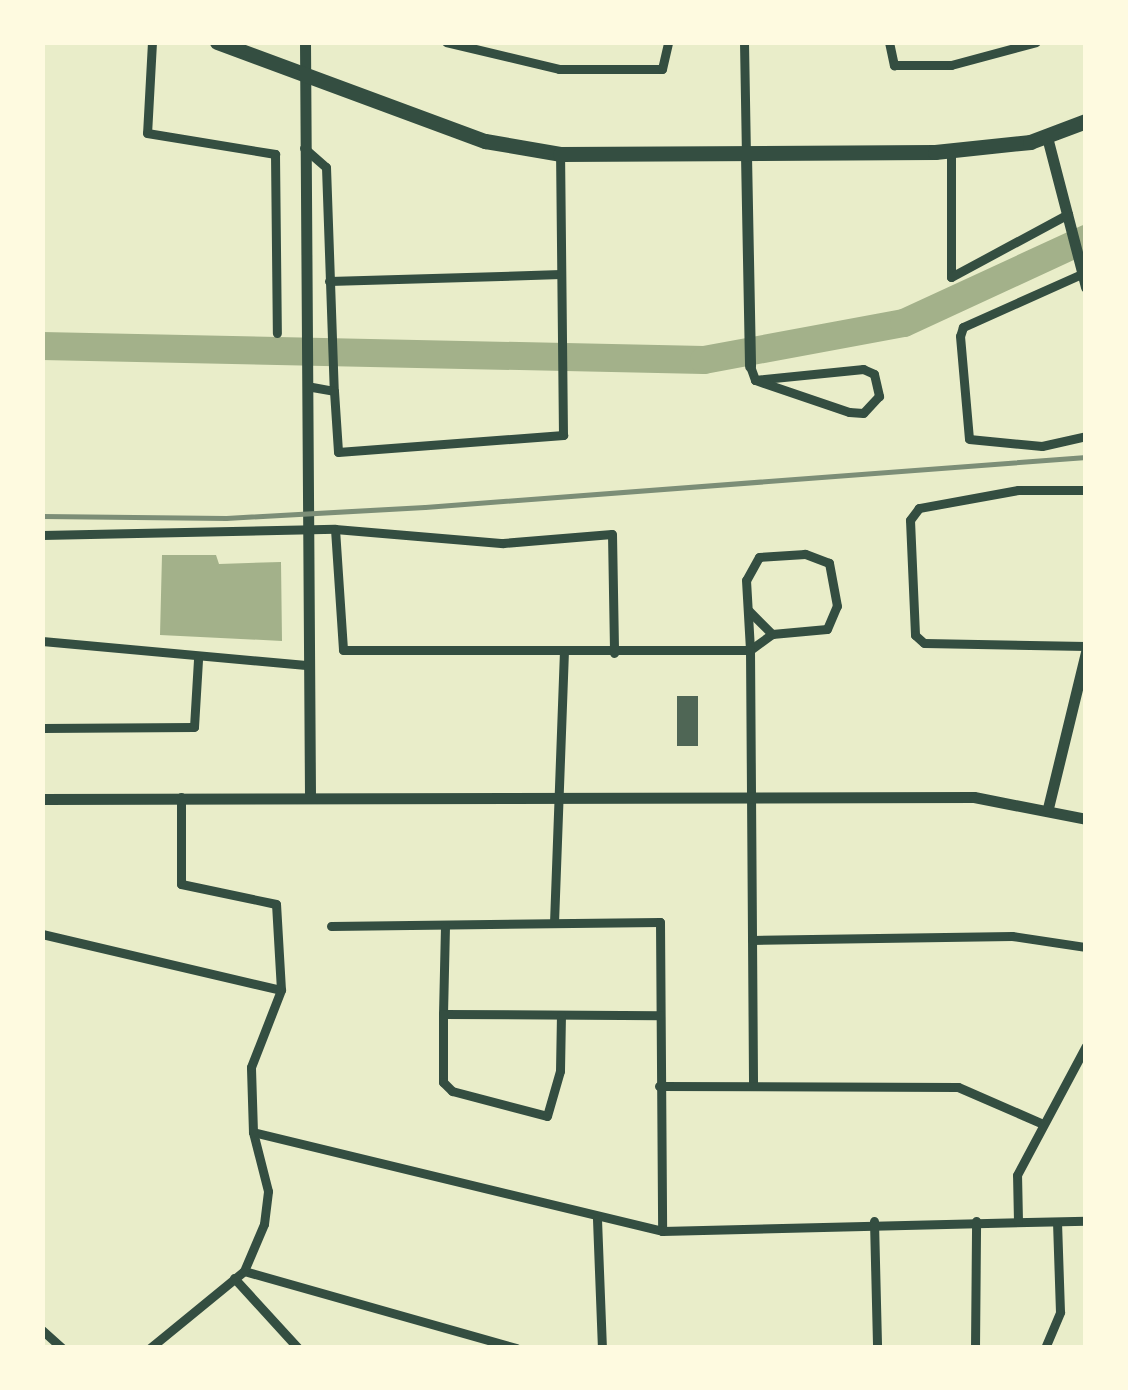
<!DOCTYPE html>
<html>
<head>
<meta charset="utf-8">
<style>
	body { margin:0 }
	#map { position:relative; width:1128px; height:1390px; overflow:hidden; background:#e9edc9; font-family:Montserrat,sans-serif }
	div>[style] { position:absolute }
	[style*='--x'] { left:calc(var(--x)*1px); top:calc(var(--y)*1px); width:calc(var(--w)*1px); rotate:calc(var(--a)*1deg) }
	.water>* { inset:0; background:#a3b18a }
	.river>* { height:28px; margin:-14px; padding:0 14px; transform-origin:14px; border-radius:14px; background:#a3b18a }
	.building>* { inset:0; background:#4f6655 }
	.minor>* { height:9px; margin:-4.5px; padding:0 4.5px; transform-origin:4.5px; border-radius:4.5px; background:#344e41 }
	.tertiary>* { height:11px; margin:-5.5px; padding:0 5.5px; transform-origin:5.5px; border-radius:5.5px; background:#344e41 }
	.trunk>* { height:15px; margin:-7.5px; padding:0 7.5px; transform-origin:7.5px; border-radius:7.5px; background:#344e41 }
	.rail>* { height:5px; margin:-2.5px; padding:0 2.5px; transform-origin:2.5px; border-radius:2.5px; background:#7c8e77 }
	span { translate:-50% -50%; white-space:nowrap; text-align:center; line-height:1.15; -webkit-text-stroke:9px #fefae0; paint-order:stroke }
	.frame { position:absolute; inset:0; border:45px solid #fefae0; pointer-events:none }
</style>
</head>
<body>
<div id="map">
	<div class="water">
		<i style="clip-path:polygon(162px 555px,216px 555px,219px 564px,281px 562px,282px 641px,160px 635px)"></i>
	</div>
	<div class="river">
		<i style="--x:42;--y:346;--w:662;--a:1.21"></i>
		<i style="--x:704;--y:360;--w:203;--a:-10.5"></i>
		<i style="--x:904;--y:323;--w:200;--a:-24.8"></i>
	</div>
	<div class="building">
		<i style="clip-path:polygon(677px 696px,698px 696px,698px 746px,677px 746px)"></i>
	</div>
	<div class="minor">
		<i style="--x:152;--y:42;--w:91;--a:93.1"></i>
		<i style="--x:147;--y:133;--w:130;--a:9.3"></i>
		<i style="--x:275;--y:154;--w:179;--a:89.4"></i>
		<i style="--x:446;--y:42;--w:116;--a:13.4"></i>
		<i style="--x:559;--y:69;--w:103;--a:0"></i>
		<i style="--x:662;--y:69;--w:28;--a:-77"></i>
		<i style="--x:744;--y:42;--w:113;--a:89"></i>
		<i style="--x:889;--y:42;--w:24;--a:78"></i>
		<i style="--x:894;--y:65;--w:57;--a:0"></i>
		<i style="--x:951;--y:65;--w:88;--a:-15.1"></i>
		<i style="--x:304;--y:148;--w:29;--a:41"></i>
		<i style="--x:326;--y:167;--w:224;--a:88"></i>
		<i style="--x:951;--y:151;--w:126;--a:90"></i>
		<i style="--x:951;--y:277;--w:133;--a:-28.3"></i>
		<i style="--x:1086;--y:272;--w:135;--a:155.9"></i>
		<i style="--x:963;--y:327;--w:9;--a:108"></i>
		<i style="--x:960;--y:336;--w:103;--a:85"></i>
		<i style="--x:969;--y:439;--w:73;--a:5.5"></i>
		<i style="--x:1042;--y:446;--w:45;--a:-12.8"></i>
		<i style="--x:329;--y:281;--w:232;--a:-1.7"></i>
		<i style="--x:750;--y:366;--w:15;--a:70"></i>
		<i style="--x:755;--y:380;--w:109;--a:-5.8"></i>
		<i style="--x:863;--y:369;--w:12;--a:24"></i>
		<i style="--x:874;--y:374;--w:23;--a:77"></i>
		<i style="--x:879;--y:396;--w:23;--a:133"></i>
		<i style="--x:863;--y:413;--w:14;--a:-176"></i>
		<i style="--x:849;--y:412;--w:99;--a:-161.2"></i>
		<i style="--x:312;--y:387;--w:22;--a:10"></i>
		<i style="--x:334;--y:391;--w:61;--a:86.2"></i>
		<i style="--x:338;--y:452;--w:226;--a:-4.3"></i>
		<i style="--x:563;--y:435;--w:281;--a:-90.6"></i>
		<i style="--x:1086;--y:490;--w:68;--a:180"></i>
		<i style="--x:1018;--y:490;--w:101;--a:169.7"></i>
		<i style="--x:919;--y:508;--w:15;--a:127"></i>
		<i style="--x:910;--y:520;--w:115;--a:87.5"></i>
		<i style="--x:915;--y:635;--w:12;--a:42"></i>
		<i style="--x:924;--y:643;--w:162;--a:1.1"></i>
		<i style="--x:335;--y:529;--w:121;--a:86.2"></i>
		<i style="--x:343;--y:650;--w:407;--a:0"></i>
		<i style="--x:750;--y:650;--w:27;--a:-36"></i>
		<i style="--x:772;--y:634;--w:55;--a:-5.2"></i>
		<i style="--x:827;--y:629;--w:25;--a:-67"></i>
		<i style="--x:837;--y:606;--w:44;--a:-100.5"></i>
		<i style="--x:829;--y:563;--w:26;--a:-159"></i>
		<i style="--x:805;--y:554;--w:46;--a:176.3"></i>
		<i style="--x:759;--y:557;--w:26;--a:119"></i>
		<i style="--x:746;--y:580;--w:70;--a:86.7"></i>
		<i style="--x:750;--y:650;--w:433;--a:89.6"></i>
		<i style="--x:42;--y:535;--w:293;--a:-1.2"></i>
		<i style="--x:335;--y:529;--w:169;--a:4.8"></i>
		<i style="--x:503;--y:543;--w:109;--a:-4.7"></i>
		<i style="--x:612;--y:534;--w:119;--a:89"></i>
		<i style="--x:749;--y:611;--w:33;--a:45"></i>
		<i style="--x:42;--y:641;--w:265;--a:5.2"></i>
		<i style="--x:42;--y:728;--w:152;--a:-0.4"></i>
		<i style="--x:194;--y:727;--w:68;--a:-86.6"></i>
		<i style="--x:554;--y:923;--w:269;--a:-87.9"></i>
		<i style="--x:331;--y:926;--w:329;--a:-0.7"></i>
		<i style="--x:660;--y:922;--w:309;--a:89.6"></i>
		<i style="--x:445;--y:926;--w:88;--a:91.3"></i>
		<i style="--x:443;--y:1014;--w:217;--a:0.3"></i>
		<i style="--x:42;--y:934;--w:245;--a:13.2"></i>
		<i style="--x:752;--y:940;--w:260;--a:-0.9"></i>
		<i style="--x:1012;--y:936;--w:75;--a:8.5"></i>
		<i style="--x:443;--y:1014;--w:68;--a:90"></i>
		<i style="--x:443;--y:1082;--w:13;--a:45"></i>
		<i style="--x:452;--y:1091;--w:98;--a:14.7"></i>
		<i style="--x:547;--y:1116;--w:47;--a:-73.9"></i>
		<i style="--x:560;--y:1071;--w:56;--a:-89"></i>
		<i style="--x:659;--y:1086;--w:299;--a:0.2"></i>
		<i style="--x:958;--y:1087;--w:93;--a:23.5"></i>
		<i style="--x:253;--y:1132;--w:421;--a:13.6"></i>
		<i style="--x:662;--y:1231;--w:424;--a:-1.4"></i>
		<i style="--x:597;--y:1219;--w:129;--a:87.8"></i>
		<i style="--x:874;--y:1221;--w:127;--a:88.6"></i>
		<i style="--x:1018;--y:1221;--w:46;--a:-91.2"></i>
		<i style="--x:1017;--y:1175;--w:146;--a:-61.9"></i>
		<i style="--x:244;--y:1271;--w:283;--a:15.8"></i>
		<i style="--x:234;--y:1278;--w:95;--a:47.6"></i>
		<i style="--x:42;--y:1330;--w:27;--a:42"></i>
		<i style="--x:150;--y:1348;--w:122;--a:-39.3"></i>
		<i style="--x:244;--y:1271;--w:51;--a:-66.9"></i>
		<i style="--x:264;--y:1224;--w:33;--a:-83"></i>
		<i style="--x:268;--y:1191;--w:61;--a:-104.3"></i>
		<i style="--x:253;--y:1132;--w:65;--a:-91.8"></i>
		<i style="--x:251;--y:1067;--w:83;--a:-68.7"></i>
		<i style="--x:281;--y:990;--w:86;--a:-93.3"></i>
		<i style="--x:276;--y:904;--w:97;--a:-168.1"></i>
		<i style="--x:181;--y:884;--w:87;--a:-90"></i>
		<i style="--x:975;--y:1348;--w:127;--a:-89.5"></i>
		<i style="--x:1045;--y:1348;--w:39;--a:-67"></i>
		<i style="--x:1060;--y:1312;--w:90;--a:-91.9"></i>
	</div>
	<div class="tertiary">
		<i style="--x:305;--y:42;--w:755;--a:89.62"></i>
		<i style="--x:1047;--y:137;--w:155;--a:75.4"></i>
		<i style="--x:746;--y:155;--w:211;--a:88.9"></i>
		<i style="--x:42;--y:799;--w:932;--a:-0.12"></i>
		<i style="--x:974;--y:797;--w:114;--a:11.1"></i>
		<i style="--x:1048;--y:808;--w:161;--a:-76.3"></i>
	</div>
	<div class="trunk">
		<i style="--x:217;--y:42;--w:286;--a:20.3"></i>
		<i style="--x:485;--y:141;--w:76;--a:9.8"></i>
		<i style="--x:560;--y:154;--w:375;--a:-0.3"></i>
		<i style="--x:935;--y:152;--w:96;--a:-6"></i>
		<i style="--x:1030;--y:142;--w:60;--a:-20.6"></i>
	</div>
	<div class="rail">
		<i style="--x:42;--y:516;--w:184;--a:0.6"></i>
		<i style="--x:226;--y:518;--w:199;--a:-3.2"></i>
		<i style="--x:425;--y:507;--w:663;--a:-4.33"></i>
	</div>
	<div class="frame"></div>
</div>
</body>
</html>
